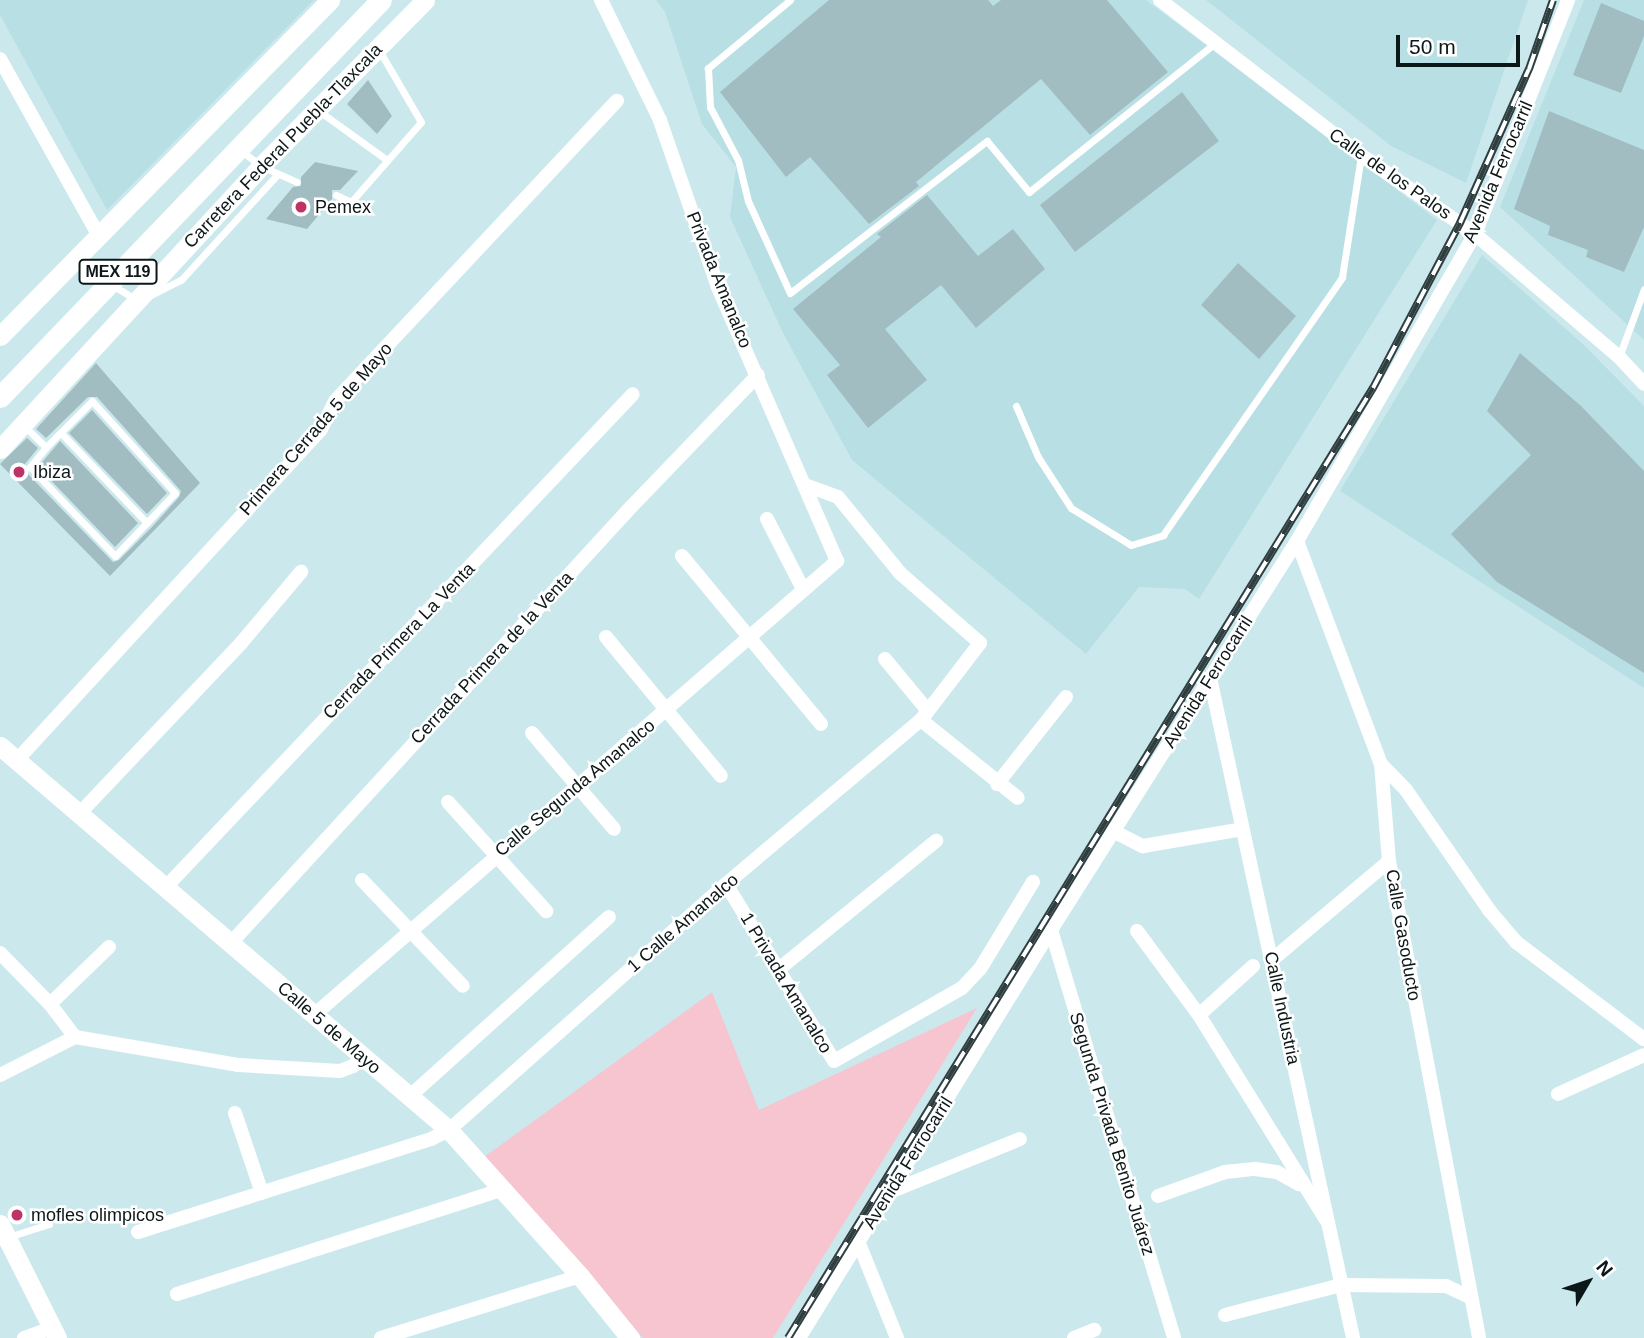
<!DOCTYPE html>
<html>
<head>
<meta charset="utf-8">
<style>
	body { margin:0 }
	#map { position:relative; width:1644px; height:1338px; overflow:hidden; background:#cbe9ed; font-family:Arial,sans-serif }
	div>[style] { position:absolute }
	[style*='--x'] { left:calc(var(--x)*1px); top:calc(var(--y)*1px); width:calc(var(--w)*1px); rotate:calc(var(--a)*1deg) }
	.built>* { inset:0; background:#b8dfe4 }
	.green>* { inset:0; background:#f6c5d0 }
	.building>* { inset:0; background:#a1bdc2 }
	.lane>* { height:7px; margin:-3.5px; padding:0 3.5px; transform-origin:3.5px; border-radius:3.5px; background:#fff }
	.street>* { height:14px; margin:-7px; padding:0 7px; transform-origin:7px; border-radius:7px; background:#fff }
	.secondary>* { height:19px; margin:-9.5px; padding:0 9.5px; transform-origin:9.5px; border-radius:9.5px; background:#fff }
	.primary>* { height:21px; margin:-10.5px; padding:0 10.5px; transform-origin:10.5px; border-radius:10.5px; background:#fff }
	.rail>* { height:8px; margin-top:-4px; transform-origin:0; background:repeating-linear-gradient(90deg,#fff 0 16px,#303e40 0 32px); box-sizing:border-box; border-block:2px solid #303e40 }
	.dots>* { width:19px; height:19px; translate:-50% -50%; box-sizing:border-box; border:4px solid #fff; border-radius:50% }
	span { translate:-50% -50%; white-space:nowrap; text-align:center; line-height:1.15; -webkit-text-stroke:5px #fff; paint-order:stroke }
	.shield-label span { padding:2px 5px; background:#fff; border:2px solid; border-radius:5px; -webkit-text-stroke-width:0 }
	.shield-label { font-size:16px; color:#0c1718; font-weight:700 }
	.street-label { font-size:18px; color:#0c1718 }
	.poi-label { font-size:18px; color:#0c1718 }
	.left { translate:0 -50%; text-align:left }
	.north { position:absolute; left:1553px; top:1247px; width:70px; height:70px; -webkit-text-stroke:5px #fff; paint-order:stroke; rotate:51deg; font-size:19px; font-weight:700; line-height:28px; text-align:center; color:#0c1718 }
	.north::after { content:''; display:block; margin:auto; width:24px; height:32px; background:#0c1718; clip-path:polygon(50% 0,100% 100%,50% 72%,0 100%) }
	.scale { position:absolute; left:1396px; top:35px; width:124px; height:32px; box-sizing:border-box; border:4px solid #0c1718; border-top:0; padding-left:9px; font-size:21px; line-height:24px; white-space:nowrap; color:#0c1718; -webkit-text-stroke:5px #fff; paint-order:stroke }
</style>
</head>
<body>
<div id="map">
	<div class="built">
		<i style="clip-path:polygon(0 0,314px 0,107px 210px,0 15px)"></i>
		<i style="clip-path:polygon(656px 0,1146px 0,1437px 220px,1199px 599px,1185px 589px,1139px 587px,1086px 654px,852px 460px,783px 333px,730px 217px,736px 167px,702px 124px,665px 12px)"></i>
		<i style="clip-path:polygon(1206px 0,1528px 0,1466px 183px,1391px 146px)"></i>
		<i style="clip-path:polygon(1584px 0,1644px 0,1644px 340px,1500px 207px)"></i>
		<i style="clip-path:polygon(1482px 255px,1585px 346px,1644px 406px,1644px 688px,1340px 491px)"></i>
	</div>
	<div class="green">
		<i style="clip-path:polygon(712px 992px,759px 1110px,977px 1008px,773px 1338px,643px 1338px,484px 1157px)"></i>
	</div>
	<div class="building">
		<i style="clip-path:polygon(829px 0,988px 0,993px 6px,1001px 0,1107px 0,1168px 72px,1090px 135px,1041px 79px,916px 182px,919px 186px,869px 224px,810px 157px,786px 177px,720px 92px)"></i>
		<i style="clip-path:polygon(1601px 3px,1644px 21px,1644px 36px,1621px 93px,1573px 75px)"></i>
		<i style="clip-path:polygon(368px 80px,392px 116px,377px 134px,347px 104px)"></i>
		<i style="clip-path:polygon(1182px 92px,1219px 141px,1075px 252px,1040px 205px)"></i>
		<i style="clip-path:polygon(1549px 111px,1644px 150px,1644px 227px,1624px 272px,1586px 257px,1588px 250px,1548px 235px,1550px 226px,1514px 209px)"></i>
		<i style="clip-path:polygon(315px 162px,358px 171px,340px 190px,332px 190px,332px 199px,307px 229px,266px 219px,293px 187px,301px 186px,301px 177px)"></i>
		<i style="clip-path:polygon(927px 195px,978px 256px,1013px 229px,1045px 269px,976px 328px,941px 285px,885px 329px,927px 380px,868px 428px,827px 375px,840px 365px,793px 309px,881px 237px,877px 234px)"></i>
		<i style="clip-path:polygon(1238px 263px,1296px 316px,1259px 359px,1201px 305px)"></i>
		<i style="clip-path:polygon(1520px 353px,1581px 406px,1644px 471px,1644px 673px,1497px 582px,1451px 534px,1531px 455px,1487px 411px)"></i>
		<i style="clip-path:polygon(96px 363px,200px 483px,110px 576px,0 464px,27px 438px,38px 448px,25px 464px,25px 471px,113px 562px,119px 560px,152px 527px,179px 497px,181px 491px,97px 397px,88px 397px,46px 438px,36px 429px)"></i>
		<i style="clip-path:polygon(92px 410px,167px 493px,147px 514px,69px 433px)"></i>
		<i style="clip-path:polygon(60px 441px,138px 523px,115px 547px,38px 467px)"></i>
	</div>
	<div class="lane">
		<i style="--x:790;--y:0;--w:107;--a:140.3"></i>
		<i style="--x:708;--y:68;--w:39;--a:87"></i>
		<i style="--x:710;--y:107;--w:60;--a:62.2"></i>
		<i style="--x:738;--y:160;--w:42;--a:76.3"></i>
		<i style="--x:748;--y:201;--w:101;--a:65.5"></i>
		<i style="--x:790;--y:293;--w:249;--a:-37.7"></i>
		<i style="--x:987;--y:141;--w:66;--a:50.5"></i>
		<i style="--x:1029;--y:192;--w:238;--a:-38.7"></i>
		<i style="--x:319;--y:111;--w:84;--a:35.8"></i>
		<i style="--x:240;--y:150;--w:26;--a:37"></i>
		<i style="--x:261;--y:166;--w:39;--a:24"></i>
		<i style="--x:336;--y:195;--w:17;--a:25"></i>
		<i style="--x:351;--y:202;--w:106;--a:-48.8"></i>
		<i style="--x:421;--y:122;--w:83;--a:-120.3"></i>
		<i style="--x:112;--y:285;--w:27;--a:31"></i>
		<i style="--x:149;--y:296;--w:36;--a:-27"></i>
		<i style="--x:181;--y:280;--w:142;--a:-47.6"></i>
		<i style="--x:1619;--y:357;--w:72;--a:-69.8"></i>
		<i style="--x:1016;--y:406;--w:56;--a:66.7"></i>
		<i style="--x:1038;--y:457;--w:61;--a:57.1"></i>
		<i style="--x:1071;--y:508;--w:70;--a:31.7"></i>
		<i style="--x:1131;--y:545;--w:34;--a:-17"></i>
		<i style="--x:1163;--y:535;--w:314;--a:-55.2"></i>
		<i style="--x:1342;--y:277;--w:122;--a:-81.1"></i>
		<i style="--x:23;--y:425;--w:32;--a:44"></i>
		<i style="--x:46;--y:447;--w:65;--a:-45"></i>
		<i style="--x:92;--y:401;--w:124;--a:47.9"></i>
		<i style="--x:175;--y:493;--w:87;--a:133.6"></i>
		<i style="--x:115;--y:556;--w:123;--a:-133.7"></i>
		<i style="--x:30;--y:467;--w:26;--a:-51"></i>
		<i style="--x:61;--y:433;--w:124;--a:46.3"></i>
		<i style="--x:8;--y:1237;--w:43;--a:-17.6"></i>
	</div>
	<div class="street">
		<i style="--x:1160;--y:0;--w:254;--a:37.6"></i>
		<i style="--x:1361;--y:155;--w:139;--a:34.7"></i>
		<i style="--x:1475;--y:234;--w:189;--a:40.5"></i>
		<i style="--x:1619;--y:357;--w:37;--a:47"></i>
		<i style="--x:0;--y:59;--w:201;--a:60.8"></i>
		<i style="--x:767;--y:519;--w:79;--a:62.8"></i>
		<i style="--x:1297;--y:541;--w:238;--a:69.4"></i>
		<i style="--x:1381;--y:764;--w:97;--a:85.3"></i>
		<i style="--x:1389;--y:861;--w:485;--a:79.3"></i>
		<i style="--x:682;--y:556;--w:218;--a:50.4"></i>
		<i style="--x:606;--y:637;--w:180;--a:50.4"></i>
		<i style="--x:885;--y:659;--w:67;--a:50.4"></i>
		<i style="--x:1210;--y:678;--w:675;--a:77.77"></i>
		<i style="--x:921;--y:720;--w:124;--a:38.8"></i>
		<i style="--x:532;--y:733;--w:126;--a:49.5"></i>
		<i style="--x:17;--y:760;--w:449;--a:-47.4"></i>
		<i style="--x:321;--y:429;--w:31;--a:-63"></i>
		<i style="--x:335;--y:401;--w:412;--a:-46.8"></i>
		<i style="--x:1381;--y:764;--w:36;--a:46"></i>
		<i style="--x:1406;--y:790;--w:146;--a:55.3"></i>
		<i style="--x:1489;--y:910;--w:42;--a:49.8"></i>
		<i style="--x:1516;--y:942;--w:161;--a:37.2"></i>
		<i style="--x:997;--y:784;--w:111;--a:-51.6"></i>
		<i style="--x:448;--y:802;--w:147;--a:48"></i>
		<i style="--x:79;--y:814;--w:237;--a:-46.5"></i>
		<i style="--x:242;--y:642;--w:92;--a:-49.9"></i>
		<i style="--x:1113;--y:831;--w:34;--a:27"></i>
		<i style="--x:1143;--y:846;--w:101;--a:-9.6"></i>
		<i style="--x:362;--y:880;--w:146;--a:46.4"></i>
		<i style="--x:726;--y:884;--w:207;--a:58.6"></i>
		<i style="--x:834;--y:1061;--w:147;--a:-29.7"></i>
		<i style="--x:962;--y:988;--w:26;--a:-47"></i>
		<i style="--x:980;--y:969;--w:102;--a:-58.7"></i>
		<i style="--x:165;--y:888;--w:680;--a:-46.55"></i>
		<i style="--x:1051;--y:930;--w:426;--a:73.2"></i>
		<i style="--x:1137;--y:931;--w:104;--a:53.6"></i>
		<i style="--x:1199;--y:1015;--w:241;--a:58.2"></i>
		<i style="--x:230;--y:944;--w:593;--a:-47.46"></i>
		<i style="--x:631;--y:507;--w:183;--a:-46.1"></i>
		<i style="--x:0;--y:953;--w:71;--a:45.6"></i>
		<i style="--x:50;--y:1004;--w:41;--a:52.9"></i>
		<i style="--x:1272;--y:960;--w:153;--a:-40.2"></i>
		<i style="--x:779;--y:969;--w:203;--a:-39.2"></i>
		<i style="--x:50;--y:1004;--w:82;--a:-44"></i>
		<i style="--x:314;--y:1015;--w:693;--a:-40.96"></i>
		<i style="--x:837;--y:561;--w:299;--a:-113.5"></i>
		<i style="--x:718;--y:287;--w:177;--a:-109.2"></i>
		<i style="--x:660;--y:120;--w:134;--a:-116.2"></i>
		<i style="--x:1199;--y:1015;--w:73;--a:-42.2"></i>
		<i style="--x:75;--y:1037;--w:165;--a:9.7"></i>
		<i style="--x:238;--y:1065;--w:102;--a:3.4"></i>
		<i style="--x:340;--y:1071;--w:14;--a:-21"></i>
		<i style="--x:353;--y:1066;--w:14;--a:-36"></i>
		<i style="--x:0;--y:1075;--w:84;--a:-26.9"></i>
		<i style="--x:1558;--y:1094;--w:94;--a:-24.4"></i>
		<i style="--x:409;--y:1097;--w:269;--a:-42"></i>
		<i style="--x:235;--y:1113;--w:84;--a:71.4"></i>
		<i style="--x:892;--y:1191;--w:138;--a:-22.1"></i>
		<i style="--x:1158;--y:1196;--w:71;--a:-19.7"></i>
		<i style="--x:1225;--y:1172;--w:30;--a:-6"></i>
		<i style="--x:1255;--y:1169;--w:22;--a:8"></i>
		<i style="--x:1277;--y:1172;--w:25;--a:29"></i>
		<i style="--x:138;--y:1232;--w:307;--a:-17.6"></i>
		<i style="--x:431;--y:1139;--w:20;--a:-27"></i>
		<i style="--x:449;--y:1130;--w:370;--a:-41.6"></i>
		<i style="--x:726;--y:884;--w:255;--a:-40.1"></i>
		<i style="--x:921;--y:720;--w:97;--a:-52.5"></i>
		<i style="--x:980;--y:643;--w:106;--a:-138.8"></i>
		<i style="--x:900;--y:573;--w:98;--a:-129.2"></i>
		<i style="--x:838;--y:497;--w:35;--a:-160"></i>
		<i style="--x:858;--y:1241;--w:105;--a:68.1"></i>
		<i style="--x:177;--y:1294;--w:343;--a:-17.8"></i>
		<i style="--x:1225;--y:1315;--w:120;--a:-14.5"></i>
		<i style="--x:1341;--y:1285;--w:105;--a:0.5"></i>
		<i style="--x:1446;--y:1286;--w:26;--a:25"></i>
		<i style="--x:24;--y:1338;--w:30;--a:-20"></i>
		<i style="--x:381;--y:1338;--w:208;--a:-17.3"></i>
		<i style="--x:799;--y:1338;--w:480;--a:-58.3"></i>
		<i style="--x:1051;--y:930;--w:460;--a:-57.7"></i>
		<i style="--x:1297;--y:541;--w:355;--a:-59.9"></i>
		<i style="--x:1475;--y:234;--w:252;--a:-68.3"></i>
		<i style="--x:1074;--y:1338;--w:22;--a:-22"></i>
	</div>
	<div class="secondary">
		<i style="--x:0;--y:336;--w:471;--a:-45.5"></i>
		<i style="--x:0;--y:449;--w:385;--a:-47.3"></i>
		<i style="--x:261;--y:166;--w:233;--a:-45.3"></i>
		<i style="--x:0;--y:746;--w:591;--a:40.54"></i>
		<i style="--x:449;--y:1130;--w:196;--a:48.1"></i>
		<i style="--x:580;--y:1276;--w:80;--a:51.1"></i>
		<i style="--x:0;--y:1224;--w:127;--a:63.4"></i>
	</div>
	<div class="primary">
		<i style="--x:0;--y:397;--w:550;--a:-46.18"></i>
	</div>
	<div class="rail">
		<i style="--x:788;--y:1338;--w:1116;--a:-58.38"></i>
		<i style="--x:1373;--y:388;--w:187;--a:-62.2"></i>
		<i style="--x:1460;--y:223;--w:169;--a:-65.9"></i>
		<i style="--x:1529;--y:69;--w:73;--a:-70.8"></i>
	</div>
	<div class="dots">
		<i style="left:301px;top:207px;background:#bf3265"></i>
		<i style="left:19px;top:472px;background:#bf3265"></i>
		<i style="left:17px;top:1215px;background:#bf3265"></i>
	</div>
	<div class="shield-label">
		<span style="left:118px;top:272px">MEX 119</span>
	</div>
	<div class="street-label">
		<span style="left:283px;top:146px;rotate:-46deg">Carretera Federal Puebla-Tlaxcala</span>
		<span style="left:1498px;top:172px;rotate:-67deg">Avenida Ferrocarril</span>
		<span style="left:1390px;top:174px;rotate:35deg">Calle de los Palos</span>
		<span style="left:719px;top:280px;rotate:68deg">Privada Amanalco</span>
		<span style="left:316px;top:429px;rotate:-49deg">Primera Cerrada 5 de Mayo</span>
		<span style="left:399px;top:641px;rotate:-46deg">Cerrada Primera La Venta</span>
		<span style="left:492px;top:658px;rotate:-47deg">Cerrada Primera de la Venta</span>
		<span style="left:1208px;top:682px;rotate:-58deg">Avenida Ferrocarril</span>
		<span style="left:575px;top:788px;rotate:-40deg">Calle Segunda Amanalco</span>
		<span style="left:683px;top:923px;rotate:-41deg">1 Calle Amanalco</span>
		<span style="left:1403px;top:935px;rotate:80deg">Calle Gasoducto</span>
		<span style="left:786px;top:983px;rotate:59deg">1 Privada Amanalco</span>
		<span style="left:1282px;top:1008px;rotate:78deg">Calle Industria</span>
		<span style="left:329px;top:1028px;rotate:41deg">Calle 5 de Mayo</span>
		<span style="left:1112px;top:1134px;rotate:73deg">Segunda Privada Benito Juárez</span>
		<span style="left:908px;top:1163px;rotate:-58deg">Avenida Ferrocarril</span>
	</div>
	<div class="poi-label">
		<span class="left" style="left:315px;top:207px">Pemex</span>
		<span class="left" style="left:33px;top:472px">Ibiza</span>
		<span class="left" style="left:31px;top:1215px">mofles olimpicos</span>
	</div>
	<div class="north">N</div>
	<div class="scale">50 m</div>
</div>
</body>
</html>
